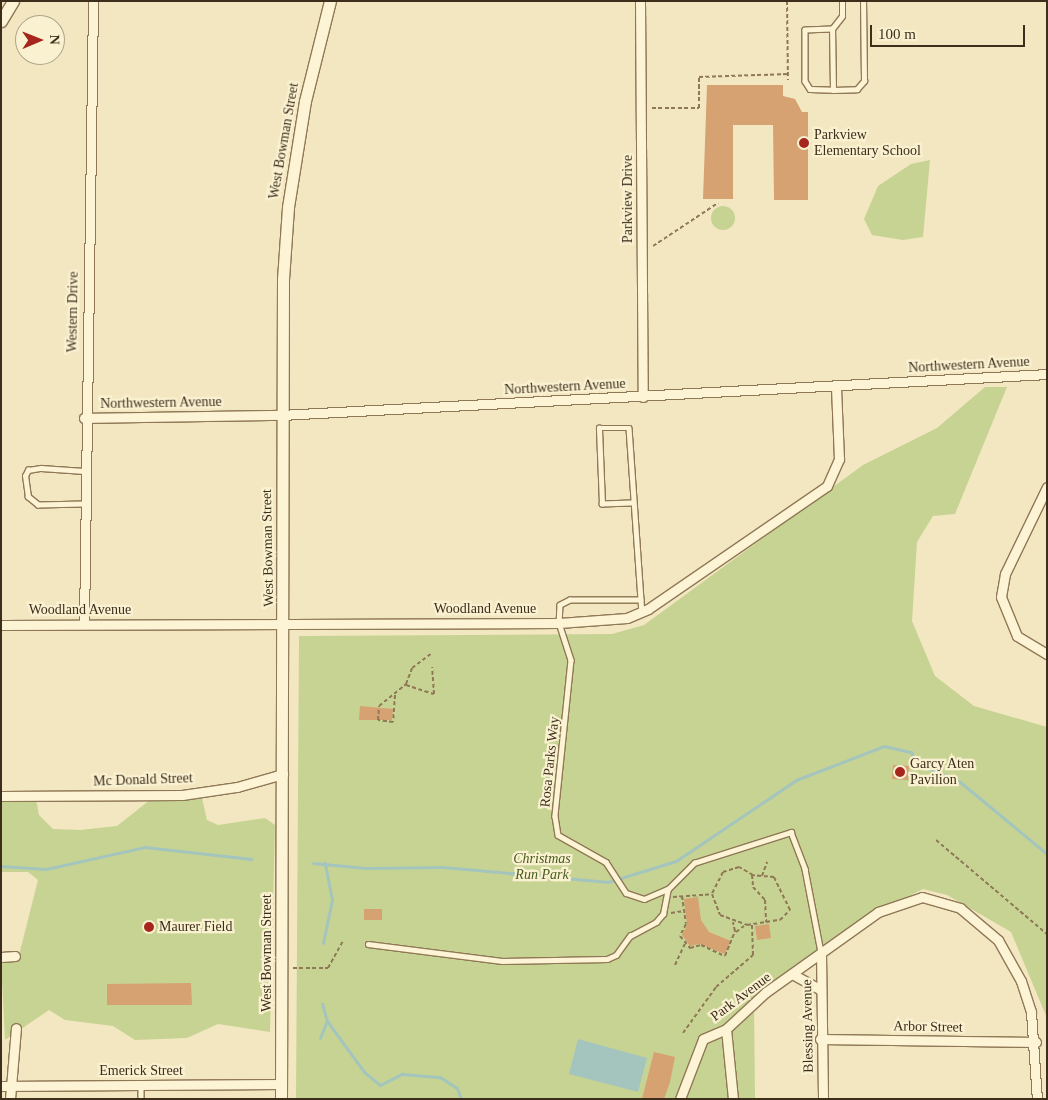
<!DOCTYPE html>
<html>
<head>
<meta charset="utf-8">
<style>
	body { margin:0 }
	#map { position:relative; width:1048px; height:1100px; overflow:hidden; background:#f3e7c1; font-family:"Times New Roman",serif }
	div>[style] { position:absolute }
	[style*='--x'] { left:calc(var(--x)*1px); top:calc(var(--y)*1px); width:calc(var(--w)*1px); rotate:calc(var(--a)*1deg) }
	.green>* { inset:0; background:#c7d393 }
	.round { border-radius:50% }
	.water>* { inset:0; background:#a4c5bd }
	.stream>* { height:3px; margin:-1.5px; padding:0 1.5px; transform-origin:1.5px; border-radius:1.5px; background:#a4c5bd }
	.building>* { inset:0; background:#d6a272 }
	.path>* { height:2px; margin-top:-1px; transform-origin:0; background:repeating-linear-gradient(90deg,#8f7856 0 4px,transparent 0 6.5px) }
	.roads { filter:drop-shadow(1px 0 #8f7856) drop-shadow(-1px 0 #8f7856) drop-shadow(0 1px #8f7856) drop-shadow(0 -1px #8f7856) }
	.service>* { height:4.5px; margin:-2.25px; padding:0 2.25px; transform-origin:2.25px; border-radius:2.25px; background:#fdf3d5 }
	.minor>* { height:9px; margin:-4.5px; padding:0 4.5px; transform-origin:4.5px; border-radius:4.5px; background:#fdf3d5 }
	.tertiary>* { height:11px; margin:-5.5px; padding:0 5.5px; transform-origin:5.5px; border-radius:5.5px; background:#fdf3d5 }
	.dots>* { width:14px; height:14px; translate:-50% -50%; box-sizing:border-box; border:2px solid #faf1d1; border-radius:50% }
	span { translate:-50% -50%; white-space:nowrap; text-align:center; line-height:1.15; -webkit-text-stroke:4.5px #faf1d1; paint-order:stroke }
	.poi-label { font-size:14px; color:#3d2e1c }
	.left { translate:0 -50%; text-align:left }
	.street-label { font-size:14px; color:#3d2e1c }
	.park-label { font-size:14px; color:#495c20; font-style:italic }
	.frame { position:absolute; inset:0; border:2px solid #3d2e1c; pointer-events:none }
	.north { position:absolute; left:15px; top:15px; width:50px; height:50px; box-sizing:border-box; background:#faf1d1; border:1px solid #aea389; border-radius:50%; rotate:89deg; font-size:14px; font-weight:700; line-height:20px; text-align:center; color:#3d2e1c }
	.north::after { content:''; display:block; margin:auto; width:18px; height:22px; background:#a6261e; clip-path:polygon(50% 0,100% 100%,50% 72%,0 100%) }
	.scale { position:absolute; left:870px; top:25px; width:155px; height:22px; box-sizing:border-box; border:2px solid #3d2e1c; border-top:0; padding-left:6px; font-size:15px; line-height:18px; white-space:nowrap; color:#3d2e1c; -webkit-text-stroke:4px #faf1d1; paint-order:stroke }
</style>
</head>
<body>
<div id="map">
	<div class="green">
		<i style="clip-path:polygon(930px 160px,923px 237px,903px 240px,872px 235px,864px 219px,878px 186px,911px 164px)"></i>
		<i class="round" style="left:711px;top:206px;width:24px;height:24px"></i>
		<i style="clip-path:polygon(985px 387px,1007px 387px,955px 514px,933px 516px,917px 542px,912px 621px,935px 676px,974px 706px,1047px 727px,1047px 1018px,1011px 932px,947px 895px,923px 889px,878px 912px,754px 999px,755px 1099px,296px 1099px,299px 636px,612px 634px,644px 625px,863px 465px,937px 428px)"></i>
		<i style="clip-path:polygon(202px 798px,207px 820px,218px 825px,265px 818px,275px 825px,270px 1032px,218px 1024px,187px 1038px,135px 1040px,113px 1026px,65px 1020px,49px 1010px,5px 1040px,1px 959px,18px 959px,38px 880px,28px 872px,1px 872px,1px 799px,36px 799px,39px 815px,53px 829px,80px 830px,117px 826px,150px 800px)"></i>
	</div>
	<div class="water">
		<i style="clip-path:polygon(578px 1039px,647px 1058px,638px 1092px,569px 1074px)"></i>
	</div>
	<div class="stream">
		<i style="--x:313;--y:863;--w:53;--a:5.4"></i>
		<i style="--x:366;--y:868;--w:77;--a:-0.7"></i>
		<i style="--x:443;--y:867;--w:166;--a:5.2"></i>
		<i style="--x:608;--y:882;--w:71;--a:-17.2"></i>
		<i style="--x:676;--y:861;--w:145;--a:-34"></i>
		<i style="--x:796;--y:780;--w:94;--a:-21.1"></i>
		<i style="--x:884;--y:746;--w:28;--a:13"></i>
		<i style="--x:911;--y:752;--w:12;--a:66"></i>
		<i style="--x:916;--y:763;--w:48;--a:23.4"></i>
		<i style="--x:960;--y:782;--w:113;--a:39.6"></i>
		<i style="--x:1;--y:866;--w:45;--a:3.8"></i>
		<i style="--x:46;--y:869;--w:101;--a:-12.5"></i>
		<i style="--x:145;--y:847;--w:107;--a:6.5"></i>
		<i style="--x:323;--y:943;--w:44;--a:-78.2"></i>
		<i style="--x:332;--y:900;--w:38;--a:-101"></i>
		<i style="--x:327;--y:1021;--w:63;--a:54"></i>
		<i style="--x:364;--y:1072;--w:21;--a:39"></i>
		<i style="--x:380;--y:1085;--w:25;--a:-27"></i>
		<i style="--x:402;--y:1074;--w:38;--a:5"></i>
		<i style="--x:440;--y:1077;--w:20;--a:33"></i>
		<i style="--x:457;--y:1088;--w:12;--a:70"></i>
		<i style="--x:320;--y:1038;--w:18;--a:-68"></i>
		<i style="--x:327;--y:1021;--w:18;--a:-106"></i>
	</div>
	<div class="building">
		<i style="clip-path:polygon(707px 85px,783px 85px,783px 96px,795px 99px,802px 112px,808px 112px,808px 200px,774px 200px,773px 125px,733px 125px,733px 199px,703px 199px)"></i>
		<i style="clip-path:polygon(360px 706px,393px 709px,392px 720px,359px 720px)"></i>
		<i style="clip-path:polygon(893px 765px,909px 766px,908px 780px,892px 779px)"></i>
		<i style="clip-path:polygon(698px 897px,701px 920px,709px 932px,731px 941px,725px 954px,700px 944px,690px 946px,682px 935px,687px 925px,684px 899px)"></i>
		<i style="clip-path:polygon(364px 909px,382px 909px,382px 920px,364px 920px)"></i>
		<i style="clip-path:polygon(769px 924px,771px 938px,757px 940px,755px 926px)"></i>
		<i style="clip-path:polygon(191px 983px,192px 1005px,107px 1005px,107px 984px)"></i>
		<i style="clip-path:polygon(654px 1052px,675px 1057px,670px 1082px,664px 1099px,642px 1099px)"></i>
	</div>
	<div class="path">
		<i style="--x:787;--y:1;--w:79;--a:89.3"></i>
		<i style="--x:652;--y:108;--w:47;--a:0"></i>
		<i style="--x:699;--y:108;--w:31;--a:-90"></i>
		<i style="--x:699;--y:77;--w:89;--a:-1.9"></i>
		<i style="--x:653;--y:246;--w:78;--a:-33.5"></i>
		<i style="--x:406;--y:685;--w:29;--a:18"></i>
		<i style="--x:434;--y:694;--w:27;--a:-94"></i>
		<i style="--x:395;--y:695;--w:27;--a:94"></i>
		<i style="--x:393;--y:722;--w:15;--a:-172"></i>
		<i style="--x:378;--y:720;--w:14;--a:-86"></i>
		<i style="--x:379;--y:706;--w:35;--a:-39"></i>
		<i style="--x:406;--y:684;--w:17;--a:-69"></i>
		<i style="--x:412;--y:668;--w:25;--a:-37"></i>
		<i style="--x:936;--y:840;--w:145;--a:40.3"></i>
		<i style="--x:752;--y:875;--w:12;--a:85"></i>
		<i style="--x:753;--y:887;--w:18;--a:47"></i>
		<i style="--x:765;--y:900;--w:22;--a:87"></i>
		<i style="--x:762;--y:876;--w:15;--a:-70"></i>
		<i style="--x:682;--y:896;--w:28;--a:82"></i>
		<i style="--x:686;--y:924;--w:13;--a:117"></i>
		<i style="--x:680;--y:936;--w:16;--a:50"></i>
		<i style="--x:690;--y:948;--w:11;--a:-15"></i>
		<i style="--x:701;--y:945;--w:26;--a:25"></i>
		<i style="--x:725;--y:956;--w:27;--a:-68"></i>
		<i style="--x:735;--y:931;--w:9;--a:-103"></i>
		<i style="--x:673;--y:897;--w:39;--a:-4"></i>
		<i style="--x:712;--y:894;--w:22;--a:69"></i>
		<i style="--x:720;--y:915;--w:29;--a:20"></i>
		<i style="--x:747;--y:925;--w:33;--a:-9"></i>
		<i style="--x:780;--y:920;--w:14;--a:-45"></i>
		<i style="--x:790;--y:910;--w:37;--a:-116"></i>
		<i style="--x:774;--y:877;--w:21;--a:-175"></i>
		<i style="--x:753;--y:875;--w:16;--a:-150"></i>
		<i style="--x:739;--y:867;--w:17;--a:163"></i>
		<i style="--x:723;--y:872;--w:25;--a:117"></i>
		<i style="--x:671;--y:913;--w:13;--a:-9"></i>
		<i style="--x:736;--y:932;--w:10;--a:-37"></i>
		<i style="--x:675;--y:965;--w:26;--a:-65"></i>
		<i style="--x:293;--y:968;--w:35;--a:0"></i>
		<i style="--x:328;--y:968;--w:31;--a:-61"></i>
		<i style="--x:683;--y:1033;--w:57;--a:-54.3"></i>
		<i style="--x:716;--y:987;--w:49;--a:-40.9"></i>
		<i style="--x:753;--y:955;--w:30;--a:-92"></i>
	</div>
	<div class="roads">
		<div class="service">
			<i style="--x:832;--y:29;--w:16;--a:-52"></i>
			<i style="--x:842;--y:16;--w:15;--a:-90"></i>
			<i style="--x:833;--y:90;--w:61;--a:-90.9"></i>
			<i style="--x:832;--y:29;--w:27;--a:178"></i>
			<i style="--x:805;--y:30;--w:51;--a:90"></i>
			<i style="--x:805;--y:81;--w:9;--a:58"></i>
			<i style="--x:810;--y:89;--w:23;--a:2"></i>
			<i style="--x:833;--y:90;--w:24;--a:-2"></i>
			<i style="--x:857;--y:89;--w:11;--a:-49"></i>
			<i style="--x:864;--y:81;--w:80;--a:-90.7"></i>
			<i style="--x:631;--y:503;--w:29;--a:178"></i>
			<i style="--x:602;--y:504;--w:76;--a:-92.3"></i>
			<i style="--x:599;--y:428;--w:30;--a:0"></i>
			<i style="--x:629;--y:428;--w:184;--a:86"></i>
			<i style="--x:84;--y:504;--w:46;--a:178.8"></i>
			<i style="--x:38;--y:505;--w:13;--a:-141"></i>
			<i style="--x:28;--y:497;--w:21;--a:-98"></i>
			<i style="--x:25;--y:476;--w:7;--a:-63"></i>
			<i style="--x:28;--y:470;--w:13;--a:-9"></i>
			<i style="--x:41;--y:468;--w:43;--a:4"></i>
			<i style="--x:641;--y:600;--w:71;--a:180"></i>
			<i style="--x:570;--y:600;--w:11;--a:153"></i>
			<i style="--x:560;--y:605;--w:18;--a:93"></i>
			<i style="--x:559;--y:623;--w:39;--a:72"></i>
			<i style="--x:571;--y:660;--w:157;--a:95.9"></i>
			<i style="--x:555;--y:816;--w:19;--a:81"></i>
			<i style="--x:558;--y:835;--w:55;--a:29.4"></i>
			<i style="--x:606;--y:862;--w:37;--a:57"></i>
			<i style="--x:626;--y:893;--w:19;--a:18"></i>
			<i style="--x:644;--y:899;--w:26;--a:-23"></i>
			<i style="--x:668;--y:889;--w:37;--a:-45"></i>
			<i style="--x:694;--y:863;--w:102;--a:-17.7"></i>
			<i style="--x:791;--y:832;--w:40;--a:69"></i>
			<i style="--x:805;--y:869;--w:85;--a:79.1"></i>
			<i style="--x:368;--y:944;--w:135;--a:7.2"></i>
			<i style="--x:502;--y:961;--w:105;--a:-1.1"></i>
			<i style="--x:607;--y:959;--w:10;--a:-24"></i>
			<i style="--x:616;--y:955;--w:24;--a:-54"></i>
			<i style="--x:630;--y:936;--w:30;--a:-28"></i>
			<i style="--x:656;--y:922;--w:11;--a:-49"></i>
			<i style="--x:663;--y:914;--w:25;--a:-79"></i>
			<i style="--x:141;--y:1085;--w:14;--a:90"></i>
		</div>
		<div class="minor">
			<i style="--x:640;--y:1;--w:396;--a:89.6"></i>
			<i style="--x:84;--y:418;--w:197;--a:-0.9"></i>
			<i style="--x:281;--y:415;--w:767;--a:-3.06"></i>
			<i style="--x:1047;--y:487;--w:97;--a:115.8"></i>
			<i style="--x:1005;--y:574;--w:23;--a:100"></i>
			<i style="--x:1001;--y:597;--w:42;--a:67.7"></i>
			<i style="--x:1017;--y:636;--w:35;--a:31"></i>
			<i style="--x:84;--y:624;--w:623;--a:-89.17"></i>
			<i style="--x:1;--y:625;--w:558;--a:-0.21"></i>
			<i style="--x:559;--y:623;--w:68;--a:-4.2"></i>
			<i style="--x:627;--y:618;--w:23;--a:-23"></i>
			<i style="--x:648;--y:609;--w:217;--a:-34.5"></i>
			<i style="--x:827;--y:486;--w:30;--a:-66"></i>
			<i style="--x:839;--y:459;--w:72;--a:-92.4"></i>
			<i style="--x:1;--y:796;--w:181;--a:-0.3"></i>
			<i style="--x:182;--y:795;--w:56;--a:-8.3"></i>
			<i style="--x:237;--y:787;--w:48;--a:-15.8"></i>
			<i style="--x:821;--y:953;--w:146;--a:89.2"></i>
			<i style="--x:1;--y:957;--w:14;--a:-4"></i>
			<i style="--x:794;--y:975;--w:31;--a:29"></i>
			<i style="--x:726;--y:1029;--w:70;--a:84.3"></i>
			<i style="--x:820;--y:1039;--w:216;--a:0.8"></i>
			<i style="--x:1;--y:1086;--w:280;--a:-0.4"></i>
			<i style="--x:10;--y:1099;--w:71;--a:-85.2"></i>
			<i style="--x:680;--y:1099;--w:64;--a:-69"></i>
			<i style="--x:703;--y:1039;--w:25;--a:-23"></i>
			<i style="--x:726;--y:1029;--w:54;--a:-42.8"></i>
			<i style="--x:766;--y:992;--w:138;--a:-35.5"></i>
			<i style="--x:878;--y:912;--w:46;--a:-18.8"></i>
			<i style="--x:922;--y:897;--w:40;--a:16"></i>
			<i style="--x:960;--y:908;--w:50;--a:40.1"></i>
			<i style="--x:998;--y:940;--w:47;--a:60.7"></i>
			<i style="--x:1021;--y:981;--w:33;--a:72"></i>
			<i style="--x:1031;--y:1012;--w:87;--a:86.1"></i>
		</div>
		<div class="tertiary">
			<i style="--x:1;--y:21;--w:23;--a:-59"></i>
			<i style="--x:281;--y:1099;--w:820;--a:-89.86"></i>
			<i style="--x:283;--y:279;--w:72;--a:-86"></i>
			<i style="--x:288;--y:207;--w:107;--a:-80.9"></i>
			<i style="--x:305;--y:101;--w:103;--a:-76"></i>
		</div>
	</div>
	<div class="dots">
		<i style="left:804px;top:143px;background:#a6261e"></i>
		<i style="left:900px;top:772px;background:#a6261e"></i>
		<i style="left:149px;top:927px;background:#a6261e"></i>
	</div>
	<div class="poi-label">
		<span class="left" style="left:814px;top:143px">Parkview<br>Elementary School</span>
		<span class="left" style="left:910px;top:772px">Garcy Aten<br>Pavilion</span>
		<span class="left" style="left:159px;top:927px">Maurer Field</span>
	</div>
	<div class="street-label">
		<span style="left:284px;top:141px;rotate:-80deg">West Bowman Street</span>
		<span style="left:628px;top:199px;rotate:-90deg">Parkview Drive</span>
		<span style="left:73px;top:312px;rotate:-89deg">Western Drive</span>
		<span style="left:969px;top:365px;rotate:-3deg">Northwestern Avenue</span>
		<span style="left:565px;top:387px;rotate:-3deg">Northwestern Avenue</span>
		<span style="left:161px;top:403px;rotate:-1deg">Northwestern Avenue</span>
		<span style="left:268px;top:548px;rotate:-91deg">West Bowman Street</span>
		<span style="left:485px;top:609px">Woodland Avenue</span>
		<span style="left:80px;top:610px">Woodland Avenue</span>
		<span style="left:550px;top:762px;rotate:-84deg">Rosa Parks Way</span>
		<span style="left:143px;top:780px;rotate:-2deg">Mc Donald Street</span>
		<span style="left:267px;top:953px;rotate:-90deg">West Bowman Street</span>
		<span style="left:741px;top:997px;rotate:-37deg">Park Avenue</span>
		<span style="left:808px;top:1026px;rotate:-91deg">Blessing Avenue</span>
		<span style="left:928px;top:1027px;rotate:1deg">Arbor Street</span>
		<span style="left:141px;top:1071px">Emerick Street</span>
	</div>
	<div class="park-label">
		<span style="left:542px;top:867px">Christmas<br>Run Park</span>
	</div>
	<div class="frame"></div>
	<div class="north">N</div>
	<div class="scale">100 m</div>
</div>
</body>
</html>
